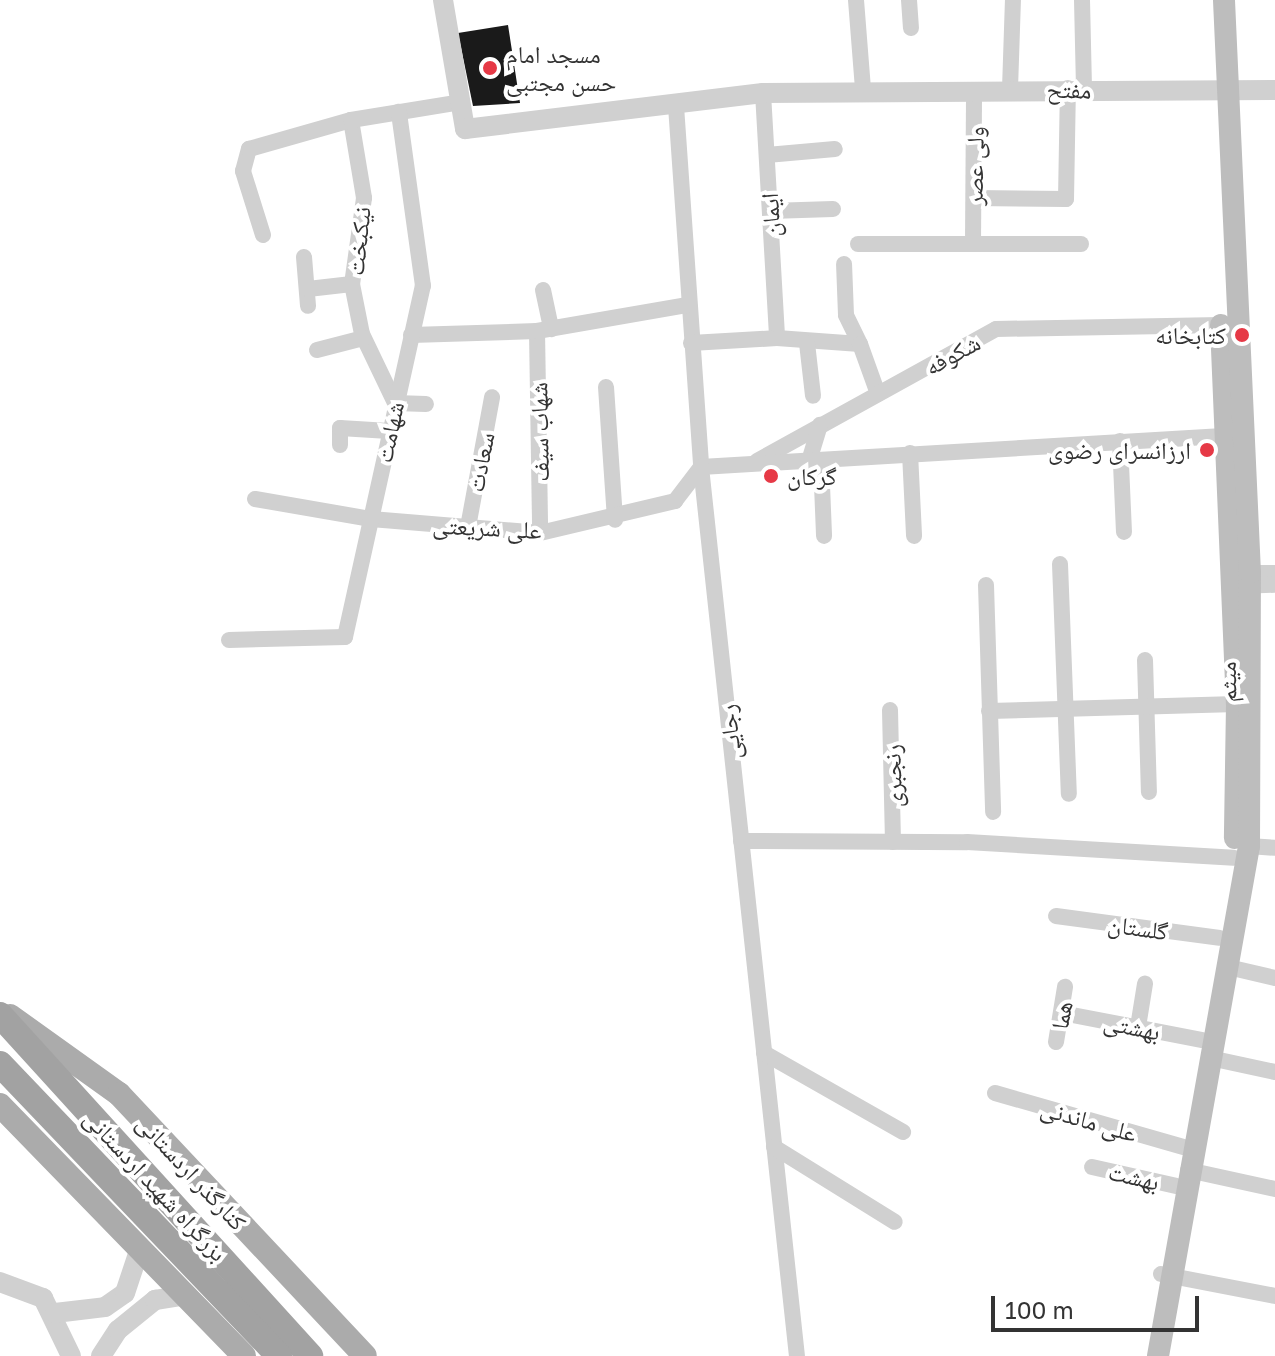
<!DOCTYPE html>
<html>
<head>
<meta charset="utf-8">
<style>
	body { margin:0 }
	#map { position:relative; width:1275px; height:1356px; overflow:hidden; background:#fff; font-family:"Golos Text","Noto Naskh Arabic",sans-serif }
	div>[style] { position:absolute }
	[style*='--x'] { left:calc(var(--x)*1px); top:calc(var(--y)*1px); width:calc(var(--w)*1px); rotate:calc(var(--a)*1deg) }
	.building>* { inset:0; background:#1a1a1a }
	.minor>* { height:16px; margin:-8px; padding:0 8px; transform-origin:8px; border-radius:8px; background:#d0d0d0 }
	.tertiary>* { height:20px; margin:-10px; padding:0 10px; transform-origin:10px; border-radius:10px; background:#d0d0d0 }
	.secondary>* { height:22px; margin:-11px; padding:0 11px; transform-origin:11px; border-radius:11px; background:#bdbdbd }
	.primary>* { height:24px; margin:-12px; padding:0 12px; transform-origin:12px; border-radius:12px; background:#ababab }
	.trunk>* { height:26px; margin:-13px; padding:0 13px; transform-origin:13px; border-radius:13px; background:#a2a2a2 }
	.dots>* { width:22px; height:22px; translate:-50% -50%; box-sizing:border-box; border:4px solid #fff; border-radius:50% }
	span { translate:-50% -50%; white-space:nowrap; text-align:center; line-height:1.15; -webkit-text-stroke:8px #fff; paint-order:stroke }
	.poi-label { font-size:24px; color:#333 }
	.left { translate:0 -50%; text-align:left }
	.right { translate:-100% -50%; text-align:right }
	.street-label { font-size:24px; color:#333 }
	.scale { position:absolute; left:991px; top:1296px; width:208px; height:36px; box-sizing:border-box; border:4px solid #333; border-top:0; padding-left:10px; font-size:24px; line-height:28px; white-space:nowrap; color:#333; -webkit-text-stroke:6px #fff; paint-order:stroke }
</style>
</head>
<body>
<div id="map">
	<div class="building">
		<i style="clip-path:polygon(508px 25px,520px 103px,473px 106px,458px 33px)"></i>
	</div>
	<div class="minor">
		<i style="--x:856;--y:0;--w:88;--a:85.5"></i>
		<i style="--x:909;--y:0;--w:28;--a:86"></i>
		<i style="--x:1082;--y:0;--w:89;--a:88.7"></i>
		<i style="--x:1010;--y:89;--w:89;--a:-88.1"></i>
		<i style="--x:763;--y:93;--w:245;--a:86.7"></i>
		<i style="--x:676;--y:106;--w:362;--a:86"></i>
		<i style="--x:701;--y:467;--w:894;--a:83.84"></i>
		<i style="--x:351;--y:120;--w:79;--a:80.5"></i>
		<i style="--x:364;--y:198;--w:87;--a:97.9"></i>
		<i style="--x:352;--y:284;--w:51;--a:78.7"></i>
		<i style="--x:362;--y:334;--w:76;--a:64.4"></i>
		<i style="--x:395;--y:403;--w:31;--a:2"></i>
		<i style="--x:767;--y:155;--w:68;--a:-5"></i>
		<i style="--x:974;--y:198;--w:92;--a:0.6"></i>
		<i style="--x:1066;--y:199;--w:111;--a:-89"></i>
		<i style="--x:770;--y:211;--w:63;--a:-1.8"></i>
		<i style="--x:263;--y:235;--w:67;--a:-107.4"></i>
		<i style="--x:243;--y:171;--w:23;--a:-75"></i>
		<i style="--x:249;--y:149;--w:106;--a:-15.9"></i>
		<i style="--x:351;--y:120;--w:111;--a:-9.3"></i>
		<i style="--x:973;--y:243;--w:153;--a:-89.6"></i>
		<i style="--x:858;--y:244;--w:223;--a:0"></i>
		<i style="--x:304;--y:257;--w:49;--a:85.3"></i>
		<i style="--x:308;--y:289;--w:44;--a:-6.5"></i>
		<i style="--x:543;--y:290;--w:40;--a:78"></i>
		<i style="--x:537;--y:331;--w:202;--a:89.1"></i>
		<i style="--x:411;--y:335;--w:126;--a:-1.8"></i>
		<i style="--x:537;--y:331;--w:153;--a:-9.8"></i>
		<i style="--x:691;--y:343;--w:86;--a:-3.3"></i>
		<i style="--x:777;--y:338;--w:83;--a:4.1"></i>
		<i style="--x:860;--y:344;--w:32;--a:-116"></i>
		<i style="--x:846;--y:315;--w:51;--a:-92.2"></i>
		<i style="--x:807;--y:343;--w:53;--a:83.5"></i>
		<i style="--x:860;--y:344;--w:53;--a:70.2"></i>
		<i style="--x:317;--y:350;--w:48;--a:-14.6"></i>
		<i style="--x:606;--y:387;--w:133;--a:86.1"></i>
		<i style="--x:1120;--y:441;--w:91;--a:87.5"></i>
		<i style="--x:340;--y:445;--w:17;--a:-90"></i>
		<i style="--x:340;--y:428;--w:49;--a:3.5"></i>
		<i style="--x:910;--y:453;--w:83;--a:87.2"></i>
		<i style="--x:821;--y:460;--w:76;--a:87.7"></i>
		<i style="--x:757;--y:461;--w:273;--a:-28.9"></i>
		<i style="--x:996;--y:329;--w:225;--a:-1"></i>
		<i style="--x:809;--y:461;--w:38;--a:-73"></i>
		<i style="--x:701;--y:467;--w:523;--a:-3.4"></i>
		<i style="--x:255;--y:499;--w:118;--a:9.8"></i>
		<i style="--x:371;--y:519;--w:170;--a:4.7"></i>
		<i style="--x:540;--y:533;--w:139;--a:-13.3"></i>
		<i style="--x:675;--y:501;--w:43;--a:-52.6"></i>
		<i style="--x:468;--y:527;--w:132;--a:-79.5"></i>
		<i style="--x:1060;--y:564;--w:230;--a:87.8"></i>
		<i style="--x:1241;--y:573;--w:34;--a:0"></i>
		<i style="--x:986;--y:585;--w:227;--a:88.2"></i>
		<i style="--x:1239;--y:586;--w:36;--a:-2"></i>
		<i style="--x:229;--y:640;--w:116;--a:-1.5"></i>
		<i style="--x:345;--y:637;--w:360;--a:-77.5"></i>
		<i style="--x:423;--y:286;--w:176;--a:-97.9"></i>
		<i style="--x:1145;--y:660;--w:132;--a:88.3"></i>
		<i style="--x:890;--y:710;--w:132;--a:88.7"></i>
		<i style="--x:989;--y:711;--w:248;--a:-1.6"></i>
		<i style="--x:741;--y:841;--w:226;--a:0.3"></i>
		<i style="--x:967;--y:842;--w:267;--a:3.4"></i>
		<i style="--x:1249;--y:846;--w:26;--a:4"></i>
		<i style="--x:1056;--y:916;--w:165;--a:7.6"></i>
		<i style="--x:1228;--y:967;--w:48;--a:13.2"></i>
		<i style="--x:1062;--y:1013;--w:143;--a:10.9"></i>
		<i style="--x:1138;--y:1027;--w:44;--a:-80.8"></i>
		<i style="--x:1056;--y:1042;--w:56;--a:-80.7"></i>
		<i style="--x:764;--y:1053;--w:160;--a:29.6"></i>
		<i style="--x:1210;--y:1058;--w:66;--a:12.2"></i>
		<i style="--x:995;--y:1093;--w:196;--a:16"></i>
		<i style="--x:774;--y:1147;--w:142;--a:31.8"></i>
		<i style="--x:1092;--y:1167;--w:86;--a:12.7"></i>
		<i style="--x:1188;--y:1170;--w:89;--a:12.3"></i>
		<i style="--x:1161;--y:1274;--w:116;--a:10.9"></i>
	</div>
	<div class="tertiary">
		<i style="--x:443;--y:0;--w:131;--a:80.3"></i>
		<i style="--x:465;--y:129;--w:300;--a:-6.9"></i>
		<i style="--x:763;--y:93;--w:512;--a:-0.34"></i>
		<i style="--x:0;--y:1282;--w:46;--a:20.4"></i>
		<i style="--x:43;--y:1298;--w:64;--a:64.2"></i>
		<i style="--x:55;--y:1313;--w:50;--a:-6.8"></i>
		<i style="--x:105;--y:1307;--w:24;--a:-35"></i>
		<i style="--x:125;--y:1293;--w:47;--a:-71.6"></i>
		<i style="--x:101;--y:1356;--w:31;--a:-57"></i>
		<i style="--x:118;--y:1330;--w:48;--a:-39"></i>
		<i style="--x:155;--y:1300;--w:30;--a:-9"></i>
	</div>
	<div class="secondary">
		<i style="--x:1221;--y:325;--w:379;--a:87.6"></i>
		<i style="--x:1237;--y:704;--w:134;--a:90.9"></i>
		<i style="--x:1158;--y:1356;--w:518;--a:-79.88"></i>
		<i style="--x:1249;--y:846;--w:273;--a:-89.8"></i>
		<i style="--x:1250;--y:573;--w:574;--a:-92.6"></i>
	</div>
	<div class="primary">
		<i style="--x:10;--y:1016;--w:134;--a:35.6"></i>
		<i style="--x:119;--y:1094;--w:359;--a:46.8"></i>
		<i style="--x:0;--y:1105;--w:350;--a:45.8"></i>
	</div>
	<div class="trunk">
		<i style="--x:0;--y:1015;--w:461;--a:47.7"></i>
		<i style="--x:0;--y:1064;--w:404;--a:46.3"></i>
	</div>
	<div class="dots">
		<i style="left:490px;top:68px;background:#e63946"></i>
		<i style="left:1242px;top:335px;background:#e63946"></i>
		<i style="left:1207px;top:450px;background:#e63946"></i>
		<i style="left:771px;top:476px;background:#e63946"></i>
	</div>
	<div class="poi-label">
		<span class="left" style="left:506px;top:68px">مسجد امام<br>حسن مجتبی</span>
		<span class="right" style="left:1226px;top:335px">کتابخانه</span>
		<span class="right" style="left:1191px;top:450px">ارزانسرای رضوی</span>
		<span class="left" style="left:787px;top:476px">گرکان</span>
	</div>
	<div class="street-label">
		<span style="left:1069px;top:89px;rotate:1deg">مفتح</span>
		<span style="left:974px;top:166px;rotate:-89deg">ولی عصر</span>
		<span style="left:770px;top:215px;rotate:-93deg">ایمان</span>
		<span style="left:358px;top:241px;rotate:-84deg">نیکبخت</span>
		<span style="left:952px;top:354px;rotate:-29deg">شکوفه</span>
		<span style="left:389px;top:432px;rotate:-78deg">شهامت</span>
		<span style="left:539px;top:432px;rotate:-91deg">شهاب سیف</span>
		<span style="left:480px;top:462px;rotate:-79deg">سعادت</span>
		<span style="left:487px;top:527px;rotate:3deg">علی شریعتی</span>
		<span style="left:1227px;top:682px;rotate:-91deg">میثم</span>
		<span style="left:729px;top:732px;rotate:-96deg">رجایی</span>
		<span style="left:892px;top:776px;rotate:-92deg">رنجبری</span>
		<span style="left:1138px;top:927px;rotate:8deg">گلستان</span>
		<span style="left:1061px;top:1015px;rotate:-80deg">هما</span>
		<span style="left:1132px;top:1026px;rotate:11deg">بهشتی</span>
		<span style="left:1089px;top:1120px;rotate:16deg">علی ماندنی</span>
		<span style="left:192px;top:1172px;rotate:47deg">کنارگذر اردستانی</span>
		<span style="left:1134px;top:1176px;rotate:13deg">بهشت</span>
		<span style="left:156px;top:1185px;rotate:47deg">بزرگراه شهید اردستانی</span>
	</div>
	<div class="scale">100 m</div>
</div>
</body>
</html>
